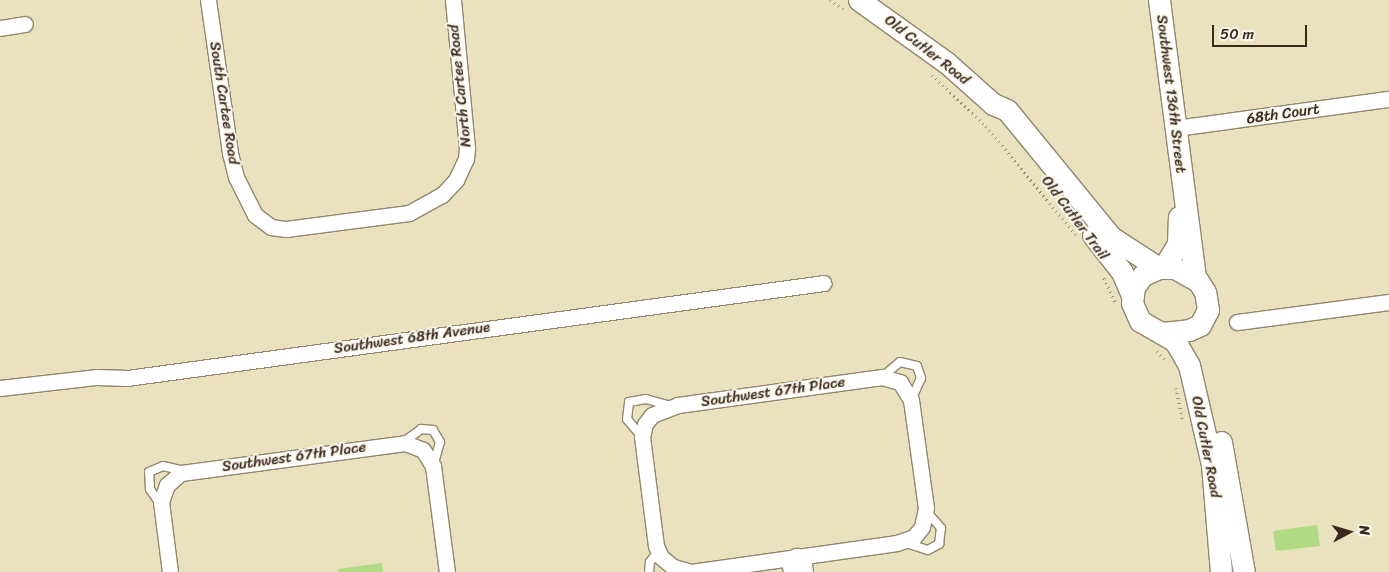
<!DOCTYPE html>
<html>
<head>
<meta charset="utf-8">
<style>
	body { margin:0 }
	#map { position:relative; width:1389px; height:572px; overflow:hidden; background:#eae1be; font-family:Sriracha,sans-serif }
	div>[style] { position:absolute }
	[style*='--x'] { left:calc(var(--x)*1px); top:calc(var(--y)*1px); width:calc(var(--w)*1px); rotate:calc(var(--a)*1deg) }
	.green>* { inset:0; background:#b1da84 }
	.path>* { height:2.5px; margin-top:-1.25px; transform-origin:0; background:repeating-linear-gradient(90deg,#92866e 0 1px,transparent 0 5px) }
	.roads { filter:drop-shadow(1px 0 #92866e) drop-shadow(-1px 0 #92866e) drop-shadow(0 1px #92866e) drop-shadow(0 -1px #92866e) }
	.lane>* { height:8px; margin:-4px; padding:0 4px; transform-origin:4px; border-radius:4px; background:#fff }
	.street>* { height:15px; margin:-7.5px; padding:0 7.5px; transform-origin:7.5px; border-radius:7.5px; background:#fff }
	.secondary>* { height:21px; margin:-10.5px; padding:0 10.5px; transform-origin:10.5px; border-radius:10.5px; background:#fff }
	span { translate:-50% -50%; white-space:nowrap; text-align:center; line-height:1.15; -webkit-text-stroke:4px #fbf7ec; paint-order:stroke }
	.street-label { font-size:15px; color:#3b2a1e }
	.north { position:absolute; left:1324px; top:507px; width:50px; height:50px; -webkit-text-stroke:4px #fbf7ec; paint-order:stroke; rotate:84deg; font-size:14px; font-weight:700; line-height:20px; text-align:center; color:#3b2a1e }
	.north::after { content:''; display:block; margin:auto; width:18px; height:22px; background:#3b2a1e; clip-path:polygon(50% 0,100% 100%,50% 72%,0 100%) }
	.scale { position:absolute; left:1212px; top:25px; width:95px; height:22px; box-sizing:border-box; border:2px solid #3b2a1e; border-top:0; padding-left:6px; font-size:15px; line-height:18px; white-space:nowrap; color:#3b2a1e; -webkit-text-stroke:4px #fbf7ec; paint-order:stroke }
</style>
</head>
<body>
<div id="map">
	<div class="green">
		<i style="clip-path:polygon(1317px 525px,1320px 546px,1276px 551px,1273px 531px)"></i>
		<i style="clip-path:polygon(382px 563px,383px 572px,338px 572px,338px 569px)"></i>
	</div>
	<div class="path">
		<i style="--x:830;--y:0;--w:18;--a:34"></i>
		<i style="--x:932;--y:75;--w:74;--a:43.4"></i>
		<i style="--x:986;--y:126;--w:143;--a:50.4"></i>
		<i style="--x:1104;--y:278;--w:26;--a:65"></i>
		<i style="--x:1157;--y:351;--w:12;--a:48"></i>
		<i style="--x:1176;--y:388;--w:34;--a:78"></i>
	</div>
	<div class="roads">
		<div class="lane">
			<i style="--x:882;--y:377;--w:23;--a:-40"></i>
			<i style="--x:900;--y:362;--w:17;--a:13"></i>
			<i style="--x:917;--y:366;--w:13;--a:72"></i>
			<i style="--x:921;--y:378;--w:24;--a:114"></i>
			<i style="--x:642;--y:437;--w:23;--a:-130"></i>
			<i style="--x:627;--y:419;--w:17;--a:-83"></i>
			<i style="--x:629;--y:402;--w:17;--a:-10"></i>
			<i style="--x:646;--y:399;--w:26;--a:16"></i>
			<i style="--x:402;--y:443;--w:24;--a:-36"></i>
			<i style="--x:421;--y:429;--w:12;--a:5"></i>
			<i style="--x:433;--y:430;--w:14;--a:60"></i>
			<i style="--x:440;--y:442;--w:25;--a:106"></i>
			<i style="--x:160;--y:504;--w:18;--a:-124"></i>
			<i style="--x:150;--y:489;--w:17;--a:-93"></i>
			<i style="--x:149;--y:472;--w:15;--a:-23"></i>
			<i style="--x:163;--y:466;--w:22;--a:13"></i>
			<i style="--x:903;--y:542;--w:26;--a:18"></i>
			<i style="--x:928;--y:550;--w:13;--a:-29"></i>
			<i style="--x:939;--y:544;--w:16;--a:-83"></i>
			<i style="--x:941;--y:528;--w:23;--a:-131"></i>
			<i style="--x:649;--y:572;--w:10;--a:-84"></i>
			<i style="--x:650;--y:562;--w:14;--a:-54"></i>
		</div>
		<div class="street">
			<i style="--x:208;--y:0;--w:155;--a:81.8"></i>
			<i style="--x:230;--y:153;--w:25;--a:76"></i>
			<i style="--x:236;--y:177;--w:42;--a:63.4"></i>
			<i style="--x:255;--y:215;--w:20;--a:37"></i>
			<i style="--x:271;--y:227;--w:15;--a:8"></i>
			<i style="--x:286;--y:229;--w:124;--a:-7.4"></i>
			<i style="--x:409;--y:213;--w:38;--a:-29"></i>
			<i style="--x:442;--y:195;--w:21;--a:-47"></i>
			<i style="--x:456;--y:180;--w:23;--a:-65"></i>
			<i style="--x:466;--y:159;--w:11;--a:-85"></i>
			<i style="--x:467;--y:148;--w:149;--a:-95.4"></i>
			<i style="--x:0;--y:28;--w:25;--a:-9"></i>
			<i style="--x:1176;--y:128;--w:215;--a:-7.8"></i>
			<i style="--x:1237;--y:322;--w:153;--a:-7.5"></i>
			<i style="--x:882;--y:377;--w:19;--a:16"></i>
			<i style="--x:900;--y:382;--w:21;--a:59"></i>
			<i style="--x:911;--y:400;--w:109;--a:82.1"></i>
			<i style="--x:926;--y:508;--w:19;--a:102"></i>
			<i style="--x:922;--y:527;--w:13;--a:129"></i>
			<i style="--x:914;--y:537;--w:18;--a:161"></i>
			<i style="--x:897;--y:543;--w:208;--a:172"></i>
			<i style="--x:691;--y:572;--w:19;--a:-164"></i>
			<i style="--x:673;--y:567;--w:16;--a:-140"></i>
			<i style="--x:661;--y:557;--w:12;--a:-114"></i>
			<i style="--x:656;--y:546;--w:110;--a:-97.3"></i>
			<i style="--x:642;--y:437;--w:13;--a:-77"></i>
			<i style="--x:645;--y:424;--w:11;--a:-52"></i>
			<i style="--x:652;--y:415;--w:28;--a:-21"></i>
			<i style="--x:678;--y:405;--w:206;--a:-7.8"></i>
			<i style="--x:0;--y:388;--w:98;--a:-6.5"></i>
			<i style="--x:97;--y:377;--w:30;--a:2"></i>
			<i style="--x:127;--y:378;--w:703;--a:-7.76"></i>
			<i style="--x:170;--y:572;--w:71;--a:-97.3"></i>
			<i style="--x:161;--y:502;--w:18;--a:-71"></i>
			<i style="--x:167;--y:485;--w:18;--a:-41"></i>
			<i style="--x:181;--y:473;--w:226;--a:-7.6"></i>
			<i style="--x:405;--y:443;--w:19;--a:21"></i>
			<i style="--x:423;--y:450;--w:19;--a:58"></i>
			<i style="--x:433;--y:466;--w:107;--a:82.5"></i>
			<i style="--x:791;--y:572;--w:6;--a:-99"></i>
			<i style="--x:790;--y:566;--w:12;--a:-59"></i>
			<i style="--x:796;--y:556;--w:11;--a:45"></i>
			<i style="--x:804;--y:564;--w:8;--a:83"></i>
		</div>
		<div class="secondary">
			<i style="--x:859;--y:0;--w:108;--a:35.6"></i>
			<i style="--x:947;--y:63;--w:62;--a:41.7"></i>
			<i style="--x:993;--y:104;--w:15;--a:23"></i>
			<i style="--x:1007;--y:110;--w:164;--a:50.7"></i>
			<i style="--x:1111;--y:237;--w:57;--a:32.9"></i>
			<i style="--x:1159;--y:0;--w:280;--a:82.6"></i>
			<i style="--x:1093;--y:235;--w:47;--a:51.9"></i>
			<i style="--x:1122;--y:272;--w:25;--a:67"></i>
			<i style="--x:1164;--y:267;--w:27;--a:-59"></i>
			<i style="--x:1178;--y:244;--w:27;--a:-88"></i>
			<i style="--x:1162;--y:333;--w:27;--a:-6"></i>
			<i style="--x:1189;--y:330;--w:12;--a:-24"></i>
			<i style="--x:1200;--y:325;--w:17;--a:-62"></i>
			<i style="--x:1208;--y:310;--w:18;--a:-99"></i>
			<i style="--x:1205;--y:292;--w:13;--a:-122"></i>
			<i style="--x:1198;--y:281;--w:26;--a:-151"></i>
			<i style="--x:1175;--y:268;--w:16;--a:180"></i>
			<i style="--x:1159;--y:268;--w:17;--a:156"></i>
			<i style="--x:1143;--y:275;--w:15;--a:127"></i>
			<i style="--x:1134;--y:287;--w:16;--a:97"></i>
			<i style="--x:1132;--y:303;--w:20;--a:66"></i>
			<i style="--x:1140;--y:321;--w:40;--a:29.7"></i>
			<i style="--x:1175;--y:341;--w:28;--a:60"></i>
			<i style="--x:1189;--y:365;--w:103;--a:77"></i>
			<i style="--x:1212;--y:465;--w:107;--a:85.2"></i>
			<i style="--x:1221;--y:442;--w:132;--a:80"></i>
		</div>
	</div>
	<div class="street-label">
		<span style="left:927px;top:50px;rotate:38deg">Old Cutler Road</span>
		<span style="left:460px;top:86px;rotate:-96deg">North Cartee Road</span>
		<span style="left:1171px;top:94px;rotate:83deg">Southwest 136th Street</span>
		<span style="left:224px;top:103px;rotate:81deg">South Cartee Road</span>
		<span style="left:1283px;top:114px;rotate:-8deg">68th Court</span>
		<span style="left:1075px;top:218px;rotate:53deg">Old Cutler Trail</span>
		<span style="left:412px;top:338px;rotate:-8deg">Southwest 68th Avenue</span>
		<span style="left:773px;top:392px;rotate:-8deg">Southwest 67th Place</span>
		<span style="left:1206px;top:447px;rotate:79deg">Old Cutler Road</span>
		<span style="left:294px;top:457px;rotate:-8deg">Southwest 67th Place</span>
	</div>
	<div class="north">N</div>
	<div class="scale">50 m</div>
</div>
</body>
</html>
